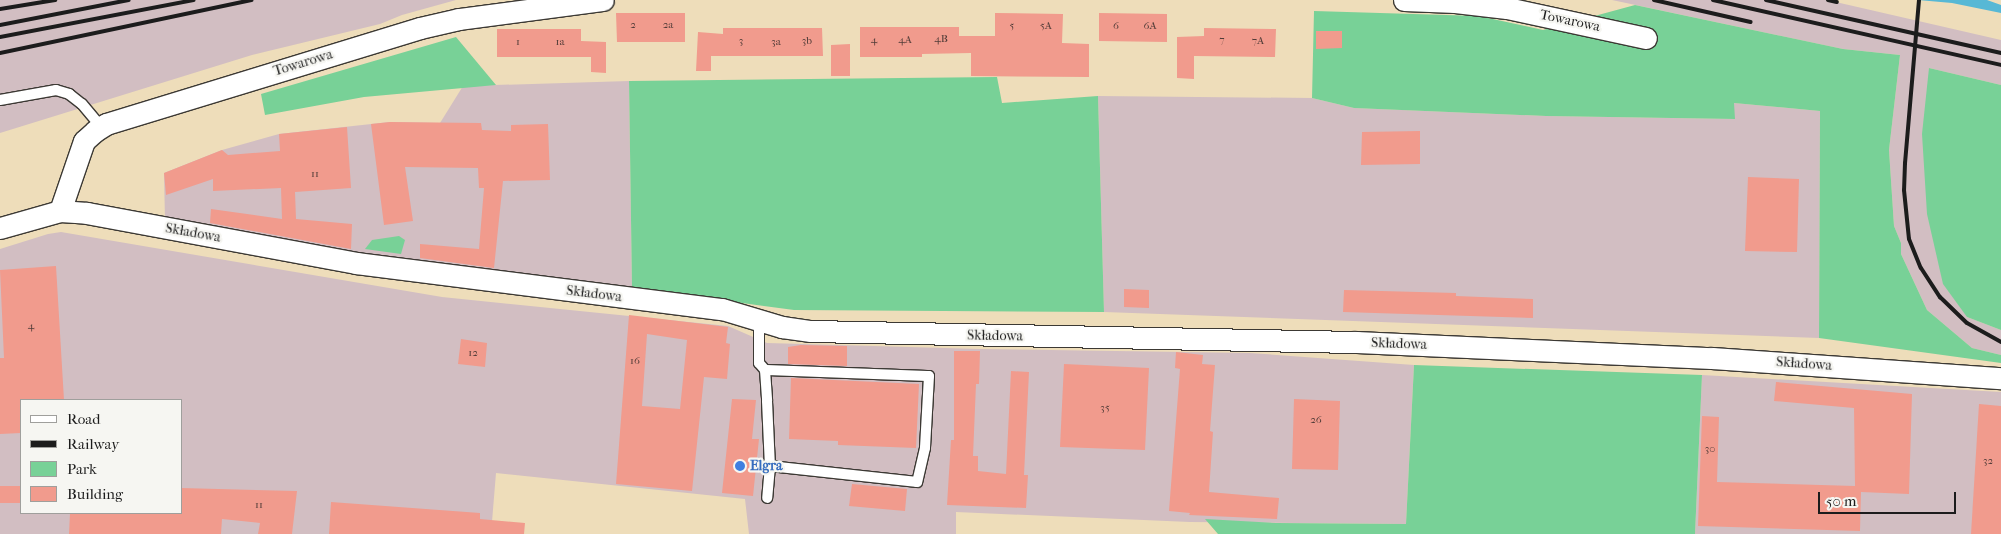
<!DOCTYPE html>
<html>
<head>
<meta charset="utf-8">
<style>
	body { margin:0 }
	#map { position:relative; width:2001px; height:534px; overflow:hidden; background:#eeddba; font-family:"IM FELL French Canon",serif }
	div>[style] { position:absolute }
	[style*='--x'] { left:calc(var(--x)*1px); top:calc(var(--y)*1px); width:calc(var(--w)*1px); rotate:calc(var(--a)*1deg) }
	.industrial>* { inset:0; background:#d2bec2 }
	.green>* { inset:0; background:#78d197 }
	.water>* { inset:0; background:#57b8d5 }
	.building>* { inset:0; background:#f19b8d }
	.roads { filter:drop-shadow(1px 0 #3c3934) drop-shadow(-1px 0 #3c3934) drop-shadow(0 1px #3c3934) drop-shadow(0 -1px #3c3934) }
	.lane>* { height:10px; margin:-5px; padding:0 5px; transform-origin:5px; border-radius:5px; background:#fff }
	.street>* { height:21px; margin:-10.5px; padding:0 10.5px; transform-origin:10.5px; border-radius:10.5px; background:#fff }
	.rail>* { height:4px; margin:-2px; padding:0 2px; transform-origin:2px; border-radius:2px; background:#1c1c1c }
	.dots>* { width:14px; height:14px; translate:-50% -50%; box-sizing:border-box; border:2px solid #f6f6f2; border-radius:50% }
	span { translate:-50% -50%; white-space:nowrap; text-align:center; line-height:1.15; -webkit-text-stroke:4.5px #f6f6f2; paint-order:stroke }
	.number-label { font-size:11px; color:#513c38 }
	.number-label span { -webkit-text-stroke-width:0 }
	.street-label { font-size:14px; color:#1c1c1c }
	.shop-label { font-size:14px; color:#366cbe; font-weight:700 }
	.left { translate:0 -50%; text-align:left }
	.legend { position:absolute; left:20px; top:399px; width:162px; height:115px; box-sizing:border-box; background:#f6f6f2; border:1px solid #9f9f9c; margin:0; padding:6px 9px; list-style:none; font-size:15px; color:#1c1c1c }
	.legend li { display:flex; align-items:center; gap:10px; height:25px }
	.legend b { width:25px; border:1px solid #9f9f9c }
	.scale { position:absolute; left:1818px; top:492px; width:138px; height:22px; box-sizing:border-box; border:2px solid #1c1c1c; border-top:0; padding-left:6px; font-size:15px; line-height:18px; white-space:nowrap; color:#1c1c1c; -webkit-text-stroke:4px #f6f6f2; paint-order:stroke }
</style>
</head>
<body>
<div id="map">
	<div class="industrial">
		<i style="clip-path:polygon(0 0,456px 0,402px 15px,380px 24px,252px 55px,0 133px)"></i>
		<i style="clip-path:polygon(1612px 0,1827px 0,2001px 40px,2001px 85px,1929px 68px,1967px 317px,2001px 330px,2001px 355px,1972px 348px,1927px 310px,1901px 254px,1901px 243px,1894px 226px,1889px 150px,1900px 55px,1843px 49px)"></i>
		<i style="clip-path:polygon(629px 81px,632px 288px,351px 253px,165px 221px,164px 173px,222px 150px,279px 134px,390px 122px,440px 123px,463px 86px)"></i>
		<i style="clip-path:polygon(1098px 96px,1312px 98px,1354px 108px,1546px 116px,1734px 119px,1734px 103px,1820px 111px,1819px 338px,1104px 312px)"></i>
		<i style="clip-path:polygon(evenodd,61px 232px,442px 297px,728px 326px,767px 343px,980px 349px,1250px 353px,1414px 365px,1406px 524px,1190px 522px,956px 512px,956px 534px,749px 534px,745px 499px,496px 473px,491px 534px,0 534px,0 249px,48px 234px,61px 232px,21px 400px,181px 400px,181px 513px,21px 513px,21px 400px)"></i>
		<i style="clip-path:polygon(1702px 375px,2001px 392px,2001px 534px,1695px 534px)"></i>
	</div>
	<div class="green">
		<i style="clip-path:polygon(1635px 5px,1843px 49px,1900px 55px,1889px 150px,1894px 226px,1901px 243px,1901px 254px,1927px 310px,1972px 348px,2001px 355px,2001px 363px,1819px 338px,1820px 111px,1734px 103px,1735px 119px,1546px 116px,1354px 108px,1312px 98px,1314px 11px,1479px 16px,1543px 30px)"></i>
		<i style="clip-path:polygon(456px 37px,496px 85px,364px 97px,265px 115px,261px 94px)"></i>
		<i style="clip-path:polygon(1929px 68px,2001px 85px,2001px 330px,1967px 317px,1943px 284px,1927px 214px,1922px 134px)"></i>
		<i style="clip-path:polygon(997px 77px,1002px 103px,1098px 96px,1104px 312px,794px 310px,632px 288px,629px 81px)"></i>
		<i style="clip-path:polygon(399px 236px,405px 240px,401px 254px,365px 249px,372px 240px)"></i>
		<i style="clip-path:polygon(1414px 365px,1702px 375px,1695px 534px,1218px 534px,1205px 519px,1276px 523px,1406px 524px)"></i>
	</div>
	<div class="water">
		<i style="clip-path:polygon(1918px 0,1987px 0,2001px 5px,2001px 13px,1952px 3px)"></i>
	</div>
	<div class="building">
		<i style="clip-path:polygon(616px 13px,685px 13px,685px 42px,617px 42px)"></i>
		<i style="clip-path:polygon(995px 13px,1063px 14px,1062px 43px,1089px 44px,1089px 77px,971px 76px,971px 53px,922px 54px,922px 57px,860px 57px,860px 27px,959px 27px,959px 36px,995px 36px)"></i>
		<i style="clip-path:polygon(1099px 13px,1167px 14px,1167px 42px,1099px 41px)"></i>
		<i style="clip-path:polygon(723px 28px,822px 28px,823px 56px,711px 56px,711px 71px,696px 71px,698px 32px,723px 34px)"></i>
		<i style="clip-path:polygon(1204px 28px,1276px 29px,1275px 57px,1194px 56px,1194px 79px,1177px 78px,1177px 37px,1204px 36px)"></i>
		<i style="clip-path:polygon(497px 29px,581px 29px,581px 41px,606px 42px,606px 73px,591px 72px,591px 57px,497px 57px)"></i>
		<i style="clip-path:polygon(1316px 31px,1342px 31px,1342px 48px,1316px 49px)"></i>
		<i style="clip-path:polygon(850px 44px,850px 76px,831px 76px,831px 45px)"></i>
		<i style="clip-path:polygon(390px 122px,481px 123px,482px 130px,511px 131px,511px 125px,548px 124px,550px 180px,503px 181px,494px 268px,420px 258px,420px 244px,479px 249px,484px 188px,479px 188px,478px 168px,405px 167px,413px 221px,384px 225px,371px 124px)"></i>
		<i style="clip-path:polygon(347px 127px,351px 188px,295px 192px,296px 219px,352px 224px,351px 249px,210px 223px,211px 209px,282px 219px,281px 188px,213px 191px,213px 179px,166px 195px,164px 173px,222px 150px,228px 155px,280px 151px,279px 134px)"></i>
		<i style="clip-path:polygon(1420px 131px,1420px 164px,1361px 165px,1362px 132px)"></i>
		<i style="clip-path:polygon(1748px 177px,1799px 179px,1797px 252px,1745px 251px)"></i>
		<i style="clip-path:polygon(56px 266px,64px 400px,21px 400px,21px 433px,0 434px,0 358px,4px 358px,0 270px)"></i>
		<i style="clip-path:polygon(1124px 289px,1149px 290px,1149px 308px,1124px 307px)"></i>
		<i style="clip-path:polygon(1344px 290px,1456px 293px,1456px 296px,1533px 299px,1533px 318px,1343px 312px)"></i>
		<i style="clip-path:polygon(evenodd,629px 315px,728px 327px,726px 343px,730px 344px,727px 379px,704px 377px,692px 491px,616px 484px,629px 315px,647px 334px,687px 340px,680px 409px,642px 406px,647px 334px)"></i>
		<i style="clip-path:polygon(461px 339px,487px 343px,485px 367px,458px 364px)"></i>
		<i style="clip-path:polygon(801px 345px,847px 346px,847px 366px,788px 364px,788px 347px)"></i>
		<i style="clip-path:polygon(954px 351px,980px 351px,979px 384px,976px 384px,973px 456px,978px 456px,978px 471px,1006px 474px,1011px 371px,1029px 372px,1024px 475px,1028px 475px,1026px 508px,947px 505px,951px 440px,954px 440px)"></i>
		<i style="clip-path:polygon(1176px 352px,1203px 355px,1202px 364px,1215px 365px,1210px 431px,1213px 432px,1209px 492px,1279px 498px,1277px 519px,1189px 515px,1190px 513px,1169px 511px,1180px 369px,1175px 368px)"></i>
		<i style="clip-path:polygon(1064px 364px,1149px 368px,1145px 450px,1060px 447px)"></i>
		<i style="clip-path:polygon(791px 378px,919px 384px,916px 448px,838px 445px,838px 441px,789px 439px)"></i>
		<i style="clip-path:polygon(1776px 382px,1912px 394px,1909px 494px,1861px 492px,1860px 531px,1698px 526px,1702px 416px,1719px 417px,1717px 482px,1855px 486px,1854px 408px,1774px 401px)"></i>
		<i style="clip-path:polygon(732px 399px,756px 400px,752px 439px,759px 439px,753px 496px,722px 493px)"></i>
		<i style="clip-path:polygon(1294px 399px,1340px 401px,1338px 470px,1292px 469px)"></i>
		<i style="clip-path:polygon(1979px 404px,2001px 406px,2001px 534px,1971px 534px)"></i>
		<i style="clip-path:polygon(852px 484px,907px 489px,905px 511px,849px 506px)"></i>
		<i style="clip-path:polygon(0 486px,21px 486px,21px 503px,0 503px)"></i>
		<i style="clip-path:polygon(181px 488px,297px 491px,292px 534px,258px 534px,260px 523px,222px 519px,221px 534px,69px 534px,70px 513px,181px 513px)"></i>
		<i style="clip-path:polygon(331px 502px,480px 513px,480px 519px,525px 523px,524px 534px,329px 534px)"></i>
	</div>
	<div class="roads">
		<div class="lane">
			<i style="--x:0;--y:100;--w:57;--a:-10.1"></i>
			<i style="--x:56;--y:90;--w:14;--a:17"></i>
			<i style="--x:69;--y:94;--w:16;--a:38"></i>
			<i style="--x:82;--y:104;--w:30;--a:50"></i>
			<i style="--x:759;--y:319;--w:44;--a:90"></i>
			<i style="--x:759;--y:363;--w:9;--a:49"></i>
			<i style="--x:765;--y:370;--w:31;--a:86"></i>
			<i style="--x:767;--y:401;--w:65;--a:87.4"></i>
			<i style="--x:770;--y:466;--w:32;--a:95"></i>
			<i style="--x:765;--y:370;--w:164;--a:2.1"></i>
			<i style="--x:929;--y:376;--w:72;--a:93.2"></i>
			<i style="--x:925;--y:448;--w:35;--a:103"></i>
			<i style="--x:917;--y:482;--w:148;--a:-173.8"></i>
		</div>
		<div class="street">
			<i style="--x:1404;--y:0;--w:51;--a:2.2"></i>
			<i style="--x:1455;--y:2;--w:52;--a:6.6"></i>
			<i style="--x:1507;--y:8;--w:142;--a:12.2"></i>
			<i style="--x:60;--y:211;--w:74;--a:-71.1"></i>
			<i style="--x:84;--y:141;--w:15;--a:-42"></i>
			<i style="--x:95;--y:131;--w:13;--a:-32"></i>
			<i style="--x:106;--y:124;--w:328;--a:-17"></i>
			<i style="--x:420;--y:28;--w:40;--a:-13"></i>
			<i style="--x:459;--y:19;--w:145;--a:-7.5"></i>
			<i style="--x:0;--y:228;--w:62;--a:-15.8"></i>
			<i style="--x:60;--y:211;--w:27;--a:4"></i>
			<i style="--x:87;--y:213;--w:274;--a:10.5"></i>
			<i style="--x:356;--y:263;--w:369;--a:7.2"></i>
			<i style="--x:722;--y:309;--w:63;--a:16.7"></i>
			<i style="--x:782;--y:327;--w:29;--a:8"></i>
			<i style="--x:811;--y:331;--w:545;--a:1.16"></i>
			<i style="--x:1356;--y:342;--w:356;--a:2.6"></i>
			<i style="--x:1712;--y:358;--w:290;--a:4"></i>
		</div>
	</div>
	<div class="rail">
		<i style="--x:1654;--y:0;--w:99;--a:12.8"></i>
		<i style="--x:1713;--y:0;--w:295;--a:12.7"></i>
		<i style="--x:1766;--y:0;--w:241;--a:12.7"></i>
		<i style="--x:1828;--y:0;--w:9;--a:13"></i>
		<i style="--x:1919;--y:0;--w:164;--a:94.9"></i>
		<i style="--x:1905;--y:163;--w:27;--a:92"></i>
		<i style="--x:1904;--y:190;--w:49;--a:84.2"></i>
		<i style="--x:1909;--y:239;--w:31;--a:68"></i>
		<i style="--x:1921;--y:268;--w:35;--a:57"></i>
		<i style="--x:1940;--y:297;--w:37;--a:44"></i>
		<i style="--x:1967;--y:323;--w:39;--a:29"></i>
		<i style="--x:0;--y:9;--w:56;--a:-9.3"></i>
		<i style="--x:0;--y:25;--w:131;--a:-11"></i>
		<i style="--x:0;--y:37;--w:197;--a:-10.8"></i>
		<i style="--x:0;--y:53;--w:257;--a:-11.9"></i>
	</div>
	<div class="dots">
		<i style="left:740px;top:466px;background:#3f7fe0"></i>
	</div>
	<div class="number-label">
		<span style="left:633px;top:25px">2</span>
		<span style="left:668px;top:25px">2a</span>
		<span style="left:1012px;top:26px">5</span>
		<span style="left:1046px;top:26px">5A</span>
		<span style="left:1116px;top:26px">6</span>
		<span style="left:1150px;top:26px">6A</span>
		<span style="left:941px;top:39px">4B</span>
		<span style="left:874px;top:40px">4</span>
		<span style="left:905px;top:40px">4A</span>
		<span style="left:1222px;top:40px">7</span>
		<span style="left:741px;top:41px">3</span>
		<span style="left:807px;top:41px">3b</span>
		<span style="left:1258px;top:41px">7A</span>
		<span style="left:518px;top:42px">1</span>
		<span style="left:560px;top:42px">1a</span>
		<span style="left:776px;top:42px">3a</span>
		<span style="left:315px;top:174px">11</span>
		<span style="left:31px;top:326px">4</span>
		<span style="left:473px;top:353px">12</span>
		<span style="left:635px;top:361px">16</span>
		<span style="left:1105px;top:408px">35</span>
		<span style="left:1316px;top:420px">26</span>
		<span style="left:1710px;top:449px">30</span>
		<span style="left:1988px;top:461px">32</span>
		<span style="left:259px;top:505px">11</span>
	</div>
	<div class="street-label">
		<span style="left:1570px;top:21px;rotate:12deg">Towarowa</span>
		<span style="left:303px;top:63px;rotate:-17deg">Towarowa</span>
		<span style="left:193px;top:233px;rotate:10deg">Składowa</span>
		<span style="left:594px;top:294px;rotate:7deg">Składowa</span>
		<span style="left:995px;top:336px;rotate:1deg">Składowa</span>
		<span style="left:1399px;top:344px;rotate:2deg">Składowa</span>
		<span style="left:1804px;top:364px;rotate:4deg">Składowa</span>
	</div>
	<div class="shop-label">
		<span class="left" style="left:750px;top:466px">Elgra</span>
	</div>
	<ul class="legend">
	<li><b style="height:6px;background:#fff"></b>Road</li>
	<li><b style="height:6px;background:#1c1c1c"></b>Railway</li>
	<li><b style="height:14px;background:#78d197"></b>Park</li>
	<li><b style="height:14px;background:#f19b8d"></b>Building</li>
	</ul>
	<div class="scale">50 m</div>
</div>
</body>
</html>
